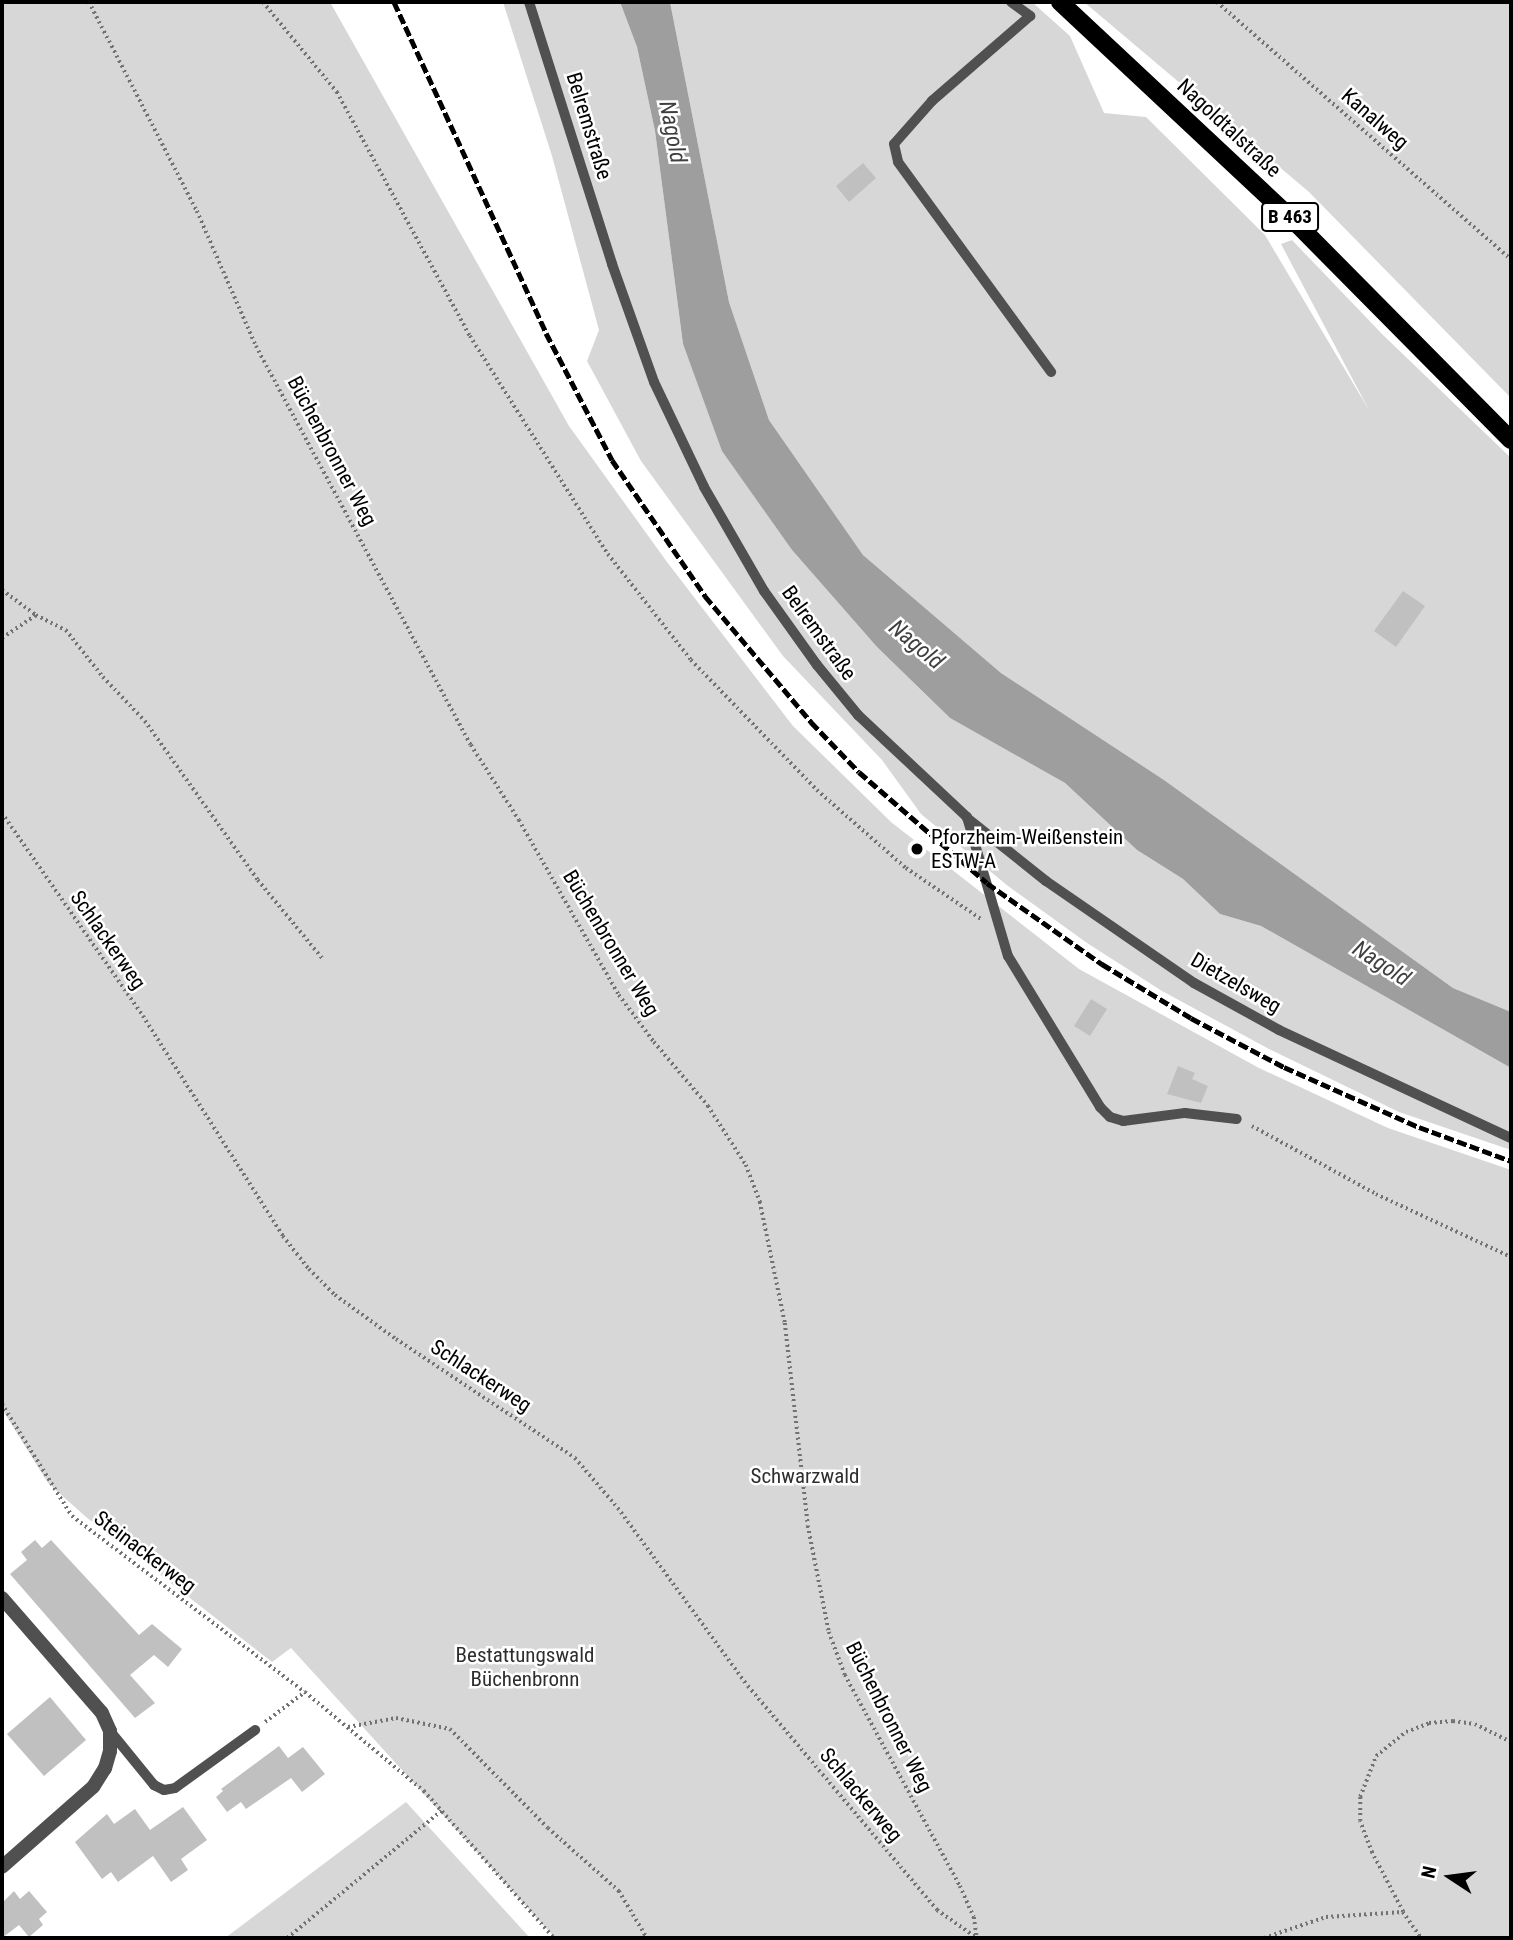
<!DOCTYPE html>
<html>
<head>
<meta charset="utf-8">
<style>
	body { margin:0 }
	#map { position:relative; width:1513px; height:1940px; overflow:hidden; background:#fff; font-family:"Roboto Condensed",sans-serif }
	div>[style] { position:absolute }
	[style*='--x'] { left:calc(var(--x)*1px); top:calc(var(--y)*1px); width:calc(var(--w)*1px); rotate:calc(var(--a)*1deg) }
	.green>* { inset:0; background:#d7d7d7 }
	.water>* { inset:0; background:#9e9e9e }
	.building>* { inset:0; background:#c0c0c0 }
	.path>* { height:3.5px; margin-top:-1.75px; transform-origin:0; background:repeating-linear-gradient(90deg,#727272 0 2px,transparent 0 5.5px) }
	.service>* { height:10px; margin:-5px; padding:0 5px; transform-origin:5px; border-radius:5px; background:#505050 }
	.minor>* { height:14px; margin:-7px; padding:0 7px; transform-origin:7px; border-radius:7px; background:#505050 }
	.primary>* { height:18px; margin:-9px; padding:0 9px; transform-origin:9px; border-radius:9px; background:#000 }
	.rail>* { height:5px; margin-top:-2.5px; transform-origin:0; background:repeating-linear-gradient(90deg,#000 0 10px,transparent 0 13.5px) }
	.dots>* { width:19px; height:19px; translate:-50% -50%; box-sizing:border-box; border:4px solid #fff; border-radius:50% }
	span { translate:-50% -50%; white-space:nowrap; text-align:center; line-height:1.15; -webkit-text-stroke:5px #fff; paint-order:stroke }
	.shield-label span { padding:2px 5px; background:#fff; border:2px solid; border-radius:5px; -webkit-text-stroke-width:0 }
	.shield-label { font-size:19px; color:#000; font-weight:700 }
	.street-label { font-size:21px; color:#000 }
	.poi-label { font-size:21px; color:#000 }
	.left { translate:0 -50%; text-align:left }
	.park-label { font-size:21px; color:#2e2e2e }
	.water-label { font-size:23px; color:#3f3f3f; font-style:italic }
	.frame { position:absolute; inset:0; border:4px solid #000; pointer-events:none }
	.north { position:absolute; left:1415px; top:1842px; width:70px; height:70px; -webkit-text-stroke:5px #fff; paint-order:stroke; rotate:283deg; font-size:19px; font-weight:700; line-height:28px; text-align:center; color:#000 }
	.north::after { content:''; display:block; margin:auto; width:24px; height:32px; background:#000; clip-path:polygon(50% 0,100% 100%,50% 72%,0 100%) }
</style>
</head>
<body>
<div id="map">
	<div class="green">
		<i style="clip-path:polygon(2px 2px,330px 2px,569px 426px,667px 562px,793px 726px,891px 822px,1079px 969px,1259px 1068px,1388px 1128px,1511px 1170px,1511px 1938px,555px 1938px,291px 1648px,272px 1662px,86px 1517px,48px 1483px,2px 1409px)"></i>
		<i style="clip-path:polygon(503px 2px,620px 2px,637px 47px,655px 131px,683px 344px,723px 451px,792px 550px,877px 647px,950px 718px,1065px 783px,1137px 850px,1183px 879px,1220px 914px,1261px 926px,1511px 1068px,1511px 1150px,1399px 1112px,1269px 1049px,1162px 991px,1087px 943px,1008px 886px,921px 814px,882px 760px,783px 656px,641px 461px,587px 361px,599px 330px,552px 156px)"></i>
		<i style="clip-path:polygon(670px 2px,1032px 2px,1070px 36px,1104px 113px,1146px 117px,1265px 235px,1369px 410px,1281px 244px,1292px 240px,1383px 335px,1511px 458px,1511px 1012px,1453px 988px,1164px 780px,1001px 673px,863px 555px,769px 420px,729px 302px)"></i>
		<i style="clip-path:polygon(1084px 2px,1511px 2px,1511px 398px,1309px 192px)"></i>
		<i style="clip-path:polygon(406px 1802px,530px 1938px,225px 1938px)"></i>
	</div>
	<div class="water">
		<i style="clip-path:polygon(620px 2px,670px 2px,729px 302px,769px 420px,863px 555px,1001px 673px,1164px 780px,1453px 988px,1511px 1012px,1511px 1068px,1261px 926px,1220px 914px,1183px 879px,1137px 850px,1065px 783px,950px 718px,877px 647px,792px 550px,722px 451px,683px 344px,655px 131px,637px 47px)"></i>
	</div>
	<div class="building">
		<i style="clip-path:polygon(863px 163px,876px 178px,849px 202px,836px 186px)"></i>
		<i style="clip-path:polygon(1403px 591px,1425px 606px,1396px 647px,1374px 631px)"></i>
		<i style="clip-path:polygon(1091px 999px,1107px 1009px,1090px 1036px,1074px 1026px)"></i>
		<i style="clip-path:polygon(1178px 1066px,1195px 1073px,1192px 1079px,1208px 1086px,1201px 1103px,1167px 1094px)"></i>
		<i style="clip-path:polygon(35px 1540px,42px 1548px,51px 1540px,139px 1635px,152px 1624px,182px 1649px,168px 1667px,154px 1655px,130px 1675px,155px 1703px,135px 1718px,10px 1574px,27px 1560px,21px 1552px)"></i>
		<i style="clip-path:polygon(50px 1697px,86px 1740px,44px 1776px,7px 1734px)"></i>
		<i style="clip-path:polygon(279px 1746px,288px 1758px,303px 1747px,325px 1774px,302px 1792px,291px 1778px,246px 1809px,241px 1802px,227px 1812px,216px 1797px,223px 1791px,221px 1789px)"></i>
		<i style="clip-path:polygon(183px 1807px,207px 1840px,181px 1859px,188px 1870px,171px 1882px,153px 1856px,118px 1882px,111px 1872px,102px 1879px,75px 1842px,107px 1814px,114px 1824px,135px 1809px,150px 1830px)"></i>
		<i style="clip-path:polygon(14px 1891px,20px 1899px,29px 1891px,47px 1912px,39px 1919px,43px 1925px,29px 1937px,19px 1925px,2px 1938px,2px 1903px)"></i>
	</div>
	<div class="path">
		<i style="--x:89;--y:2;--w:235;--a:62.7"></i>
		<i style="--x:197;--y:211;--w:147;--a:66.4"></i>
		<i style="--x:256;--y:346;--w:453;--a:61.7"></i>
		<i style="--x:471;--y:745;--w:89;--a:57.4"></i>
		<i style="--x:519;--y:820;--w:202;--a:60.3"></i>
		<i style="--x:619;--y:995;--w:59;--a:53.3"></i>
		<i style="--x:654;--y:1042;--w:84;--a:49.8"></i>
		<i style="--x:708;--y:1106;--w:70;--a:57.2"></i>
		<i style="--x:746;--y:1165;--w:40;--a:69"></i>
		<i style="--x:760;--y:1202;--w:124;--a:78.3"></i>
		<i style="--x:785;--y:1323;--w:204;--a:83.5"></i>
		<i style="--x:808;--y:1526;--w:108;--a:78.8"></i>
		<i style="--x:829;--y:1632;--w:46;--a:69.6"></i>
		<i style="--x:845;--y:1675;--w:240;--a:61.4"></i>
		<i style="--x:960;--y:1886;--w:34;--a:66"></i>
		<i style="--x:974;--y:1917;--w:21;--a:82"></i>
		<i style="--x:263;--y:2;--w:117;--a:50.6"></i>
		<i style="--x:337;--y:92;--w:278;--a:61.4"></i>
		<i style="--x:470;--y:336;--w:258;--a:57.7"></i>
		<i style="--x:608;--y:554;--w:135;--a:51.9"></i>
		<i style="--x:691;--y:660;--w:181;--a:45.9"></i>
		<i style="--x:817;--y:790;--w:118;--a:41.2"></i>
		<i style="--x:906;--y:868;--w:91;--a:34.2"></i>
		<i style="--x:1217;--y:2;--w:390;--a:41.2"></i>
		<i style="--x:2;--y:590;--w:42;--a:36.3"></i>
		<i style="--x:2;--y:638;--w:41;--a:-34.1"></i>
		<i style="--x:36;--y:615;--w:34;--a:27"></i>
		<i style="--x:66;--y:630;--w:60;--a:51.8"></i>
		<i style="--x:103;--y:677;--w:61;--a:46.3"></i>
		<i style="--x:145;--y:721;--w:195;--a:54.6"></i>
		<i style="--x:258;--y:880;--w:102;--a:50.6"></i>
		<i style="--x:2;--y:813;--w:247;--a:55.2"></i>
		<i style="--x:143;--y:1016;--w:261;--a:57.5"></i>
		<i style="--x:283;--y:1236;--w:42;--a:51.8"></i>
		<i style="--x:309;--y:1269;--w:37;--a:45"></i>
		<i style="--x:335;--y:1295;--w:75;--a:35.8"></i>
		<i style="--x:396;--y:1339;--w:215;--a:33.6"></i>
		<i style="--x:575;--y:1458;--w:66;--a:49.3"></i>
		<i style="--x:618;--y:1508;--w:220;--a:53.9"></i>
		<i style="--x:748;--y:1686;--w:293;--a:49.8"></i>
		<i style="--x:937;--y:1910;--w:49;--a:35"></i>
		<i style="--x:1252;--y:1126;--w:141;--a:28.7"></i>
		<i style="--x:1376;--y:1194;--w:149;--a:25"></i>
		<i style="--x:2;--y:1404;--w:132;--a:58"></i>
		<i style="--x:72;--y:1516;--w:292;--a:37.1"></i>
		<i style="--x:305;--y:1692;--w:155;--a:39.8"></i>
		<i style="--x:424;--y:1791;--w:196;--a:48.5"></i>
		<i style="--x:265;--y:1722;--w:50;--a:-36.9"></i>
		<i style="--x:348;--y:1727;--w:49;--a:-10.6"></i>
		<i style="--x:396;--y:1718;--w:55;--a:11.5"></i>
		<i style="--x:450;--y:1729;--w:139;--a:45.3"></i>
		<i style="--x:548;--y:1828;--w:95;--a:41.6"></i>
		<i style="--x:619;--y:1891;--w:55;--a:59.2"></i>
		<i style="--x:1403;--y:1912;--w:67;--a:-117.7"></i>
		<i style="--x:1372;--y:1853;--w:34;--a:-111"></i>
		<i style="--x:1360;--y:1821;--w:24;--a:-90"></i>
		<i style="--x:1360;--y:1797;--w:44;--a:-68.7"></i>
		<i style="--x:1376;--y:1756;--w:38;--a:-39"></i>
		<i style="--x:1406;--y:1732;--w:25;--a:-21"></i>
		<i style="--x:1429;--y:1723;--w:24;--a:-5"></i>
		<i style="--x:1453;--y:1721;--w:22;--a:8"></i>
		<i style="--x:1475;--y:1724;--w:40;--a:26.6"></i>
		<i style="--x:287;--y:1938;--w:200;--a:-39.5"></i>
		<i style="--x:1264;--y:1938;--w:65;--a:-18.7"></i>
		<i style="--x:1326;--y:1917;--w:77;--a:-3.7"></i>
		<i style="--x:1403;--y:1912;--w:32;--a:55"></i>
	</div>
	<div class="service">
		<i style="--x:529;--y:2;--w:275;--a:72.4"></i>
		<i style="--x:612;--y:264;--w:125;--a:70.4"></i>
		<i style="--x:654;--y:382;--w:116;--a:64.5"></i>
		<i style="--x:704;--y:487;--w:120;--a:60"></i>
		<i style="--x:764;--y:591;--w:91;--a:54.4"></i>
		<i style="--x:817;--y:665;--w:65;--a:50.6"></i>
		<i style="--x:858;--y:715;--w:149;--a:43.1"></i>
		<i style="--x:967;--y:817;--w:145;--a:73.6"></i>
		<i style="--x:1008;--y:956;--w:177;--a:58.6"></i>
		<i style="--x:1100;--y:1107;--w:14;--a:45"></i>
		<i style="--x:1110;--y:1117;--w:14;--a:17"></i>
		<i style="--x:1123;--y:1121;--w:63;--a:-7.4"></i>
		<i style="--x:1185;--y:1113;--w:52;--a:6.6"></i>
		<i style="--x:1011;--y:2;--w:24;--a:36"></i>
		<i style="--x:1030;--y:16;--w:130;--a:139.1"></i>
		<i style="--x:932;--y:101;--w:57;--a:131.5"></i>
		<i style="--x:894;--y:144;--w:18;--a:77"></i>
		<i style="--x:898;--y:162;--w:260;--a:53.9"></i>
		<i style="--x:967;--y:818;--w:101;--a:38.6"></i>
		<i style="--x:1046;--y:881;--w:180;--a:34.6"></i>
		<i style="--x:1194;--y:983;--w:97;--a:28.9"></i>
		<i style="--x:1279;--y:1030;--w:256;--a:25"></i>
		<i style="--x:110;--y:1731;--w:70;--a:50.8"></i>
		<i style="--x:154;--y:1785;--w:11;--a:27"></i>
		<i style="--x:164;--y:1790;--w:11;--a:-10"></i>
		<i style="--x:175;--y:1788;--w:99;--a:-35.9"></i>
	</div>
	<div class="minor">
		<i style="--x:2;--y:1598;--w:152;--a:49"></i>
		<i style="--x:102;--y:1713;--w:20;--a:66"></i>
		<i style="--x:110;--y:1731;--w:20;--a:90"></i>
		<i style="--x:110;--y:1751;--w:18;--a:106"></i>
		<i style="--x:105;--y:1768;--w:22;--a:122"></i>
		<i style="--x:93;--y:1787;--w:121;--a:138.7"></i>
	</div>
	<div class="primary">
		<i style="--x:1060;--y:2;--w:328;--a:43.1"></i>
		<i style="--x:1299;--y:226;--w:301;--a:45.3"></i>
	</div>
	<div class="rail">
		<i style="--x:394;--y:2;--w:364;--a:65.3"></i>
		<i style="--x:546;--y:333;--w:143;--a:62.5"></i>
		<i style="--x:612;--y:460;--w:165;--a:55.6"></i>
		<i style="--x:705;--y:596;--w:165;--a:49.9"></i>
		<i style="--x:811;--y:722;--w:69;--a:46.2"></i>
		<i style="--x:859;--y:772;--w:169;--a:40.9"></i>
		<i style="--x:987;--y:883;--w:141;--a:35.2"></i>
		<i style="--x:1102;--y:964;--w:104;--a:31.2"></i>
		<i style="--x:1191;--y:1018;--w:105;--a:27.8"></i>
		<i style="--x:1284;--y:1067;--w:148;--a:24"></i>
		<i style="--x:1419;--y:1127;--w:98;--a:20.3"></i>
	</div>
	<div class="dots">
		<i style="left:917px;top:849px;background:#000"></i>
	</div>
	<div class="shield-label">
		<span style="left:1290px;top:217px">B 463</span>
	</div>
	<div class="street-label">
		<span style="left:1375px;top:119px;rotate:41deg">Kanalweg</span>
		<span style="left:589px;top:126px;rotate:73deg">Belremstraße</span>
		<span style="left:1229px;top:128px;rotate:43deg">Nagoldtalstraße</span>
		<span style="left:332px;top:451px;rotate:62deg">Büchenbronner Weg</span>
		<span style="left:819px;top:633px;rotate:54deg">Belremstraße</span>
		<span style="left:108px;top:940px;rotate:55deg">Schlackerweg</span>
		<span style="left:611px;top:943px;rotate:59deg">Büchenbronner Weg</span>
		<span style="left:1236px;top:983px;rotate:30deg">Dietzelsweg</span>
		<span style="left:481px;top:1376px;rotate:33deg">Schlackerweg</span>
		<span style="left:145px;top:1552px;rotate:37deg">Steinackerweg</span>
		<span style="left:889px;top:1717px;rotate:63deg">Büchenbronner Weg</span>
		<span style="left:861px;top:1795px;rotate:50deg">Schlackerweg</span>
	</div>
	<div class="poi-label">
		<span class="left" style="left:931px;top:849px">Pforzheim-Weißenstein<br>ESTW-A</span>
	</div>
	<div class="park-label">
		<span style="left:805px;top:1476px">Schwarzwald</span>
		<span style="left:525px;top:1667px">Bestattungswald<br>Büchenbronn</span>
	</div>
	<div class="water-label">
		<span style="left:672px;top:132px;rotate:79deg">Nagold</span>
		<span style="left:916px;top:645px;rotate:40deg">Nagold</span>
		<span style="left:1381px;top:964px;rotate:33deg">Nagold</span>
	</div>
	<div class="frame"></div>
	<div class="north">N</div>
</div>
</body>
</html>
